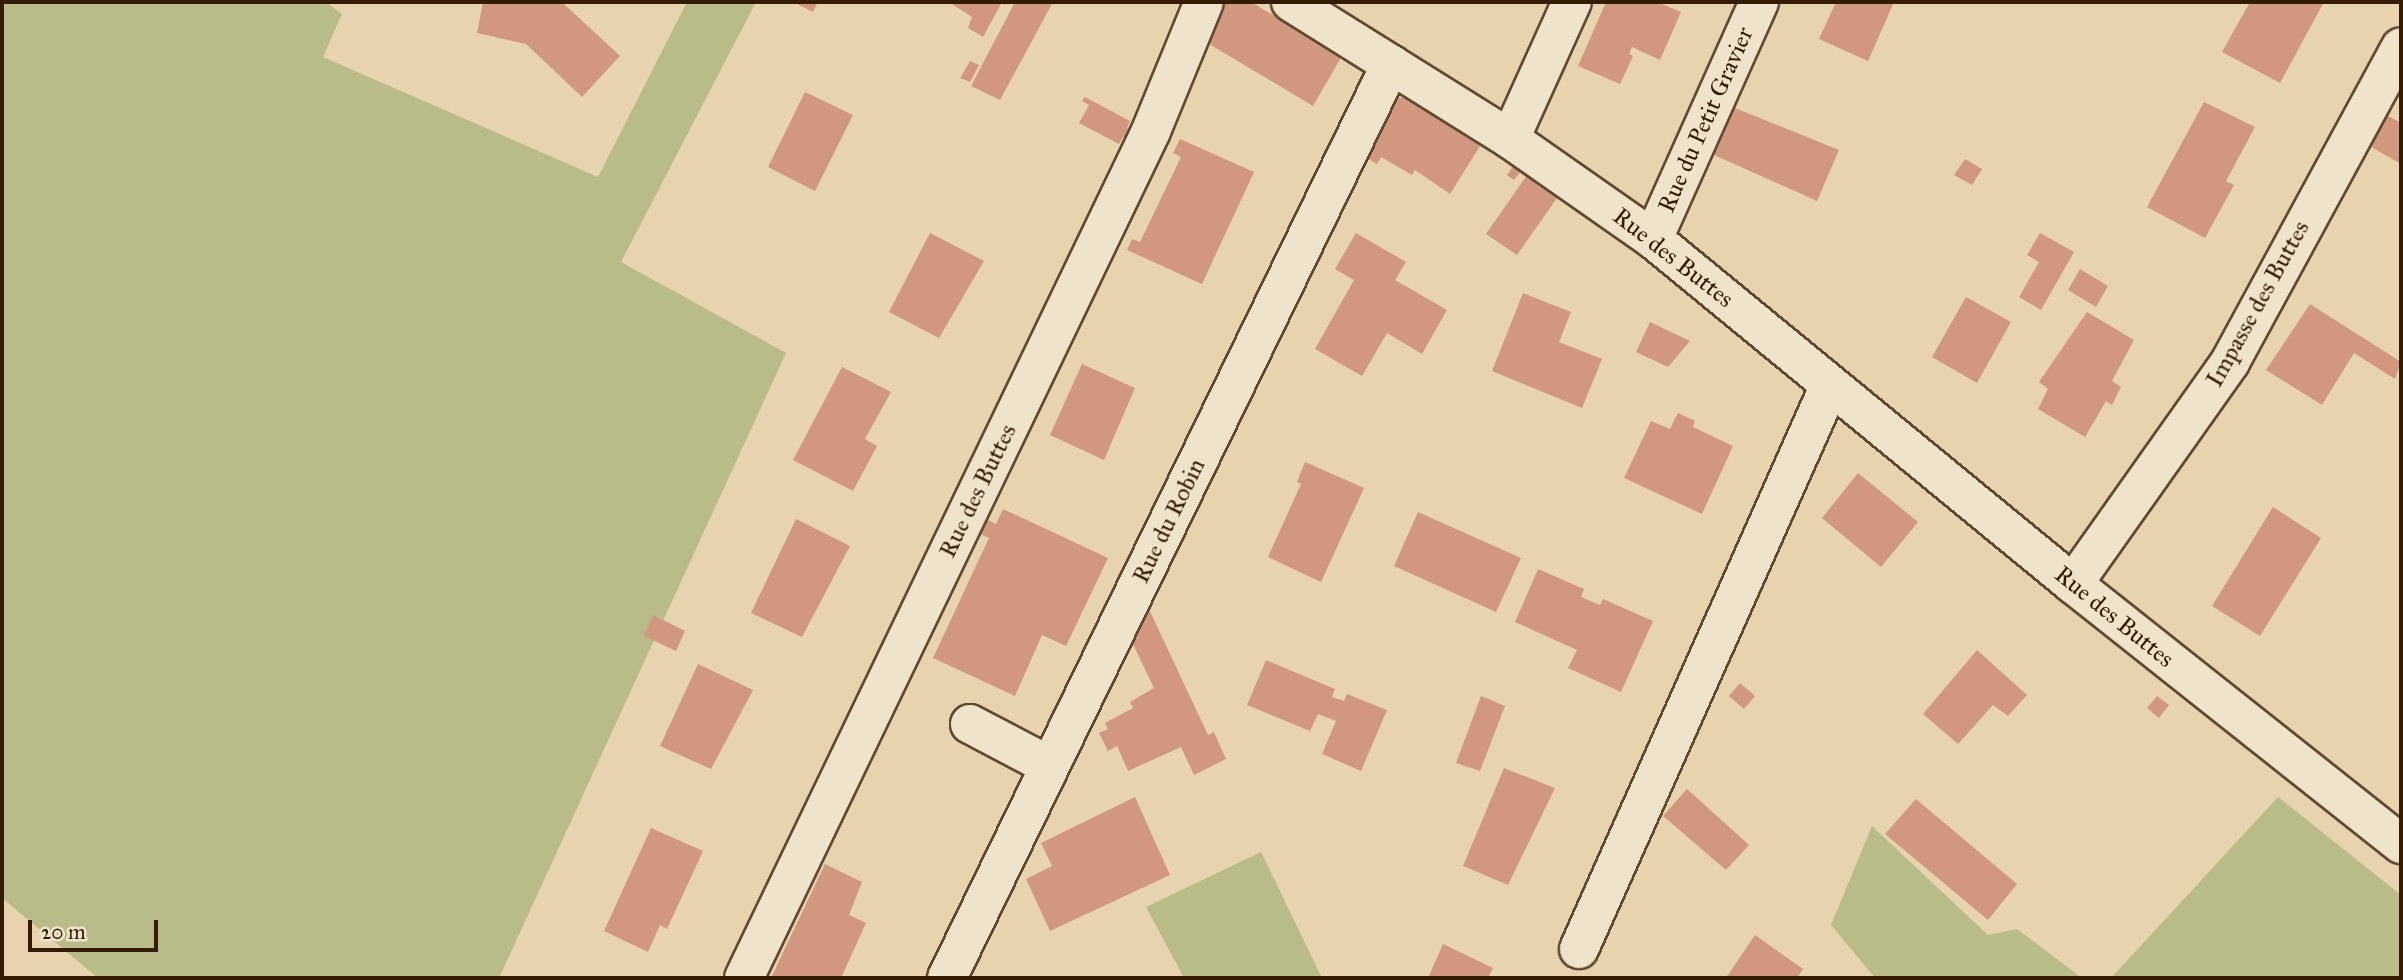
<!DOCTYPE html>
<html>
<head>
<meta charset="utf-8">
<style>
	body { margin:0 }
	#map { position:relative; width:2403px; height:980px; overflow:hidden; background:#e7d4af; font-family:"IM FELL Great Primer",serif }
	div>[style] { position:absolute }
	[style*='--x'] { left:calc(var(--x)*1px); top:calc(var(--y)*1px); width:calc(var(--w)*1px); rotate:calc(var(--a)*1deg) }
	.green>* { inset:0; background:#b9bc88 }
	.building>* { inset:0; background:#d1977f }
	.roads { filter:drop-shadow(2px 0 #61492f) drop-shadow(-2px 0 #61492f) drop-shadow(0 2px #61492f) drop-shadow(0 -2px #61492f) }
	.minor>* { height:38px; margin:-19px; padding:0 19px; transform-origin:19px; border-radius:19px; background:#efe3cb }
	span { translate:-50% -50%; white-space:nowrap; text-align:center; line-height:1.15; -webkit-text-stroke:5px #efe3cb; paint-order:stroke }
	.street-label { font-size:24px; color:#341b04 }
	.frame { position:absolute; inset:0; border:4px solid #341b04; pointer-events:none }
	.scale { position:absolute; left:28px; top:920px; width:130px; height:32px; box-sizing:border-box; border:4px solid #341b04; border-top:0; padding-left:9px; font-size:21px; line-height:24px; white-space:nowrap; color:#341b04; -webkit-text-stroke:5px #efe3cb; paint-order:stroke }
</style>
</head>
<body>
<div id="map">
	<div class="green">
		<i style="clip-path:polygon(2px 2px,326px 2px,342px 14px,323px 57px,598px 177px,687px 2px,756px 2px,621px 262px,786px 353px,499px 978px,98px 978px,2px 898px)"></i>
		<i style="clip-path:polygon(2278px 797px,2401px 895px,2401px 978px,2111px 978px)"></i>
		<i style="clip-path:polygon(1872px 826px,1988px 935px,2017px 929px,2082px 978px,1875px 978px,1831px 925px)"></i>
		<i style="clip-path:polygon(1261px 852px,1322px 978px,1184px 978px,1146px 907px)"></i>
	</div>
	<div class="building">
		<i style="clip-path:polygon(483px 2px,562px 2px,620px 56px,582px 97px,526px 44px,477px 33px)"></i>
		<i style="clip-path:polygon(793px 2px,818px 2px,813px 12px)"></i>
		<i style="clip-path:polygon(949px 2px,1002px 2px,983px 37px,968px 28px,972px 17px)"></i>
		<i style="clip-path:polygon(1015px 2px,1053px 2px,1000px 100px,971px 86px)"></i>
		<i style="clip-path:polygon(1218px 2px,1251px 2px,1342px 56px,1313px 106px,1199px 38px)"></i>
		<i style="clip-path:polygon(1606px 2px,1657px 2px,1681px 12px,1660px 60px,1632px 47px,1629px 54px,1633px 56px,1620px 84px,1578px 66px)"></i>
		<i style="clip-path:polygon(1836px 2px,1894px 2px,1868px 61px,1819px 39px)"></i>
		<i style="clip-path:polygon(2250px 2px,2324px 2px,2280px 83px,2222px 52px)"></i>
		<i style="clip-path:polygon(970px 61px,979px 65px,970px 82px,960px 78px)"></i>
		<i style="clip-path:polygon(805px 92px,853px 115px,815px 191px,768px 167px)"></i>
		<i style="clip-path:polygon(1085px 97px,1130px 121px,1127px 128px,1139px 134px,1135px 142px,1123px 137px,1119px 144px,1079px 123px,1089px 105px,1082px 101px)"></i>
		<i style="clip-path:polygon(1397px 97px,1412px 100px,1480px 146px,1450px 194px,1415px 170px,1412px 175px,1381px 157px,1377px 164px,1357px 152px,1392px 98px)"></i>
		<i style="clip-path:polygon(2204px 102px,2255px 127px,2226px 181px,2234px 185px,2205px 238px,2147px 207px)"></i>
		<i style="clip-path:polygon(1735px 108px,1839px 150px,1817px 201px,1714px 155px)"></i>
		<i style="clip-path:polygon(2383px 113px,2401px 123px,2401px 164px,2366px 144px)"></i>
		<i style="clip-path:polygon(1180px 139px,1254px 172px,1202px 284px,1127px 250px,1132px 239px,1140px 242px,1181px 157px,1173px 153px)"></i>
		<i style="clip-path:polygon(1965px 159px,1982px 169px,1972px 185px,1954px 175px)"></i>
		<i style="clip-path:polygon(1514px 165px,1521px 171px,1514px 180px,1507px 175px)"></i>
		<i style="clip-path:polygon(1527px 175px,1557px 198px,1517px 255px,1486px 234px)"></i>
		<i style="clip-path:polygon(930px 233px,984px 261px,939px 338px,889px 312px)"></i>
		<i style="clip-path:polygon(1356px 233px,1406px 262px,1395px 280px,1447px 310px,1422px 354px,1387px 333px,1362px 376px,1315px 349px,1354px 280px,1335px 269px)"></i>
		<i style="clip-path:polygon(2040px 233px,2074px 252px,2041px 310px,2019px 297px,2039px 262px,2027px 255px)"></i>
		<i style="clip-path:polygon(2080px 269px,2108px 286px,2096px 307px,2068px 290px)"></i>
		<i style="clip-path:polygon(1523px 293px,1571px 312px,1559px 342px,1602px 359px,1582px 408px,1492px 371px)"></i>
		<i style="clip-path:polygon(1966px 297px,2011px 322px,1977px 383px,1932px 357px)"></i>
		<i style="clip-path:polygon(2310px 304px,2401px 362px,2395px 379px,2354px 353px,2322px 405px,2266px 370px)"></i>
		<i style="clip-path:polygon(2087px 312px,2134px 340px,2112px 381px,2121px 387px,2112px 405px,2106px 401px,2085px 437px,2038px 409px,2048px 389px,2039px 382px)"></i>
		<i style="clip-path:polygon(1650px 322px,1690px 341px,1668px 367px,1636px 352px)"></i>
		<i style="clip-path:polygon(1082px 364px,1135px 388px,1104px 460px,1050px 435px)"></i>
		<i style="clip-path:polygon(842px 367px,891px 392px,865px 439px,877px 446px,853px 491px,793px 460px)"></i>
		<i style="clip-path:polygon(1678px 413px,1695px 421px,1693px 427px,1733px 446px,1702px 514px,1624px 478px,1651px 421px,1670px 429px)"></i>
		<i style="clip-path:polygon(1305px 462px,1364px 488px,1321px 582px,1268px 557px,1301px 484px,1297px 482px)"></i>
		<i style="clip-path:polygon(1858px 473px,1918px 522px,1881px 567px,1822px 518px)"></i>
		<i style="clip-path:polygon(2273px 507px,2321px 538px,2260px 636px,2212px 606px)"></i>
		<i style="clip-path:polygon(1003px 509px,1108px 558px,1066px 646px,1042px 635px,1015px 696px,933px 658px,989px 538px,975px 532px,982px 517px,996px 524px)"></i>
		<i style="clip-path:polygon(1418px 512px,1521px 558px,1496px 612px,1394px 566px)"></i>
		<i style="clip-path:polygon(796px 519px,850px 546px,802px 637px,751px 613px)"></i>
		<i style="clip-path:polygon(1538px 569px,1584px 589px,1581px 597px,1600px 605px,1603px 599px,1653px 621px,1621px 692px,1568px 668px,1577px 650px,1515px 622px)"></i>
		<i style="clip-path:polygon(1148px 607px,1208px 735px,1214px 732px,1226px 759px,1194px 775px,1181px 747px,1128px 771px,1117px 746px,1108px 751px,1099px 733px,1108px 729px,1105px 723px,1133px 708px,1130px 702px,1154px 688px,1132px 642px)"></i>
		<i style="clip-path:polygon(653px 615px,685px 631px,676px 651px,644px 636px)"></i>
		<i style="clip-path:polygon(1977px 650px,2027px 695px,2008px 716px,1993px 705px,1958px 744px,1923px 714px)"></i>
		<i style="clip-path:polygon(1266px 660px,1335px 689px,1332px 697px,1344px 701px,1347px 694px,1387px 710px,1361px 771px,1322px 754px,1336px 721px,1318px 714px,1310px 731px,1247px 705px)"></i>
		<i style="clip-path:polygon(698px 664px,753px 690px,711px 769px,660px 746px)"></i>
		<i style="clip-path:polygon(1740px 683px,1755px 696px,1744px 709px,1729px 696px)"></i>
		<i style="clip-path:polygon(1481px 696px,1505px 706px,1480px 771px,1456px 763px)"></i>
		<i style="clip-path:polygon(2157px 696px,2169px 705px,2159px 718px,2147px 708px)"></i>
		<i style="clip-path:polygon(1504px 768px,1555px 788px,1508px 885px,1463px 866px)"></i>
		<i style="clip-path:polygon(1687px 789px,1749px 845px,1726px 870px,1663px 816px)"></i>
		<i style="clip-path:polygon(1135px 797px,1170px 875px,1050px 931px,1026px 879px,1052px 866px,1041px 843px)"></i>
		<i style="clip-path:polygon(1916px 799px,2017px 884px,1988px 920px,1885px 834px)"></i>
		<i style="clip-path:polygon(651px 828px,703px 851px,667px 929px,660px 925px,648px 952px,604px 931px)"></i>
		<i style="clip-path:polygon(825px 864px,862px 882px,849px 915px,866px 923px,841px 978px,771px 978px)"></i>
		<i style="clip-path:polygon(1755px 935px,1803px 969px,1797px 978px,1726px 978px)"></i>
		<i style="clip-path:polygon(1443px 944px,1493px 968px,1488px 978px,1428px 978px)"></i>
	</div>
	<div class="roads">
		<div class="minor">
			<i style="--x:1291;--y:2;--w:258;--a:32"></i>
			<i style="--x:1510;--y:139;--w:174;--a:35"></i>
			<i style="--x:1653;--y:239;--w:544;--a:39.4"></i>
			<i style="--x:2073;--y:584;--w:419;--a:38.4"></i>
			<i style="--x:1510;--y:139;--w:150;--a:-65.7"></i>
			<i style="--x:1653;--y:239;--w:260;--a:-65.9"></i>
			<i style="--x:2073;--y:584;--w:272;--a:-54.7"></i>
			<i style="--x:2230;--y:362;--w:358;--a:-61.5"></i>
			<i style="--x:970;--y:724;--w:90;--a:27.7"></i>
			<i style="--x:1579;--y:949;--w:617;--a:-66.01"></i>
			<i style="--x:744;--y:978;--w:940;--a:-64.33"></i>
			<i style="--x:1151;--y:131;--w:139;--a:-67.7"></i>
			<i style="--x:947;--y:978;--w:1016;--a:-64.09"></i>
		</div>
	</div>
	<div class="street-label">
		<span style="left:1706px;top:120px;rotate:-66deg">Rue du Petit Gravier</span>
		<span style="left:1673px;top:258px;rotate:38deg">Rue des Buttes</span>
		<span style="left:2258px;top:304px;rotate:-61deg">Impasse des Buttes</span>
		<span style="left:978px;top:491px;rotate:-64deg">Rue des Buttes</span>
		<span style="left:1169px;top:521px;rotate:-64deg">Rue du Robin</span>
		<span style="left:2114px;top:617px;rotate:39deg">Rue des Buttes</span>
	</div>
	<div class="frame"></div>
	<div class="scale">20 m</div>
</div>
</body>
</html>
